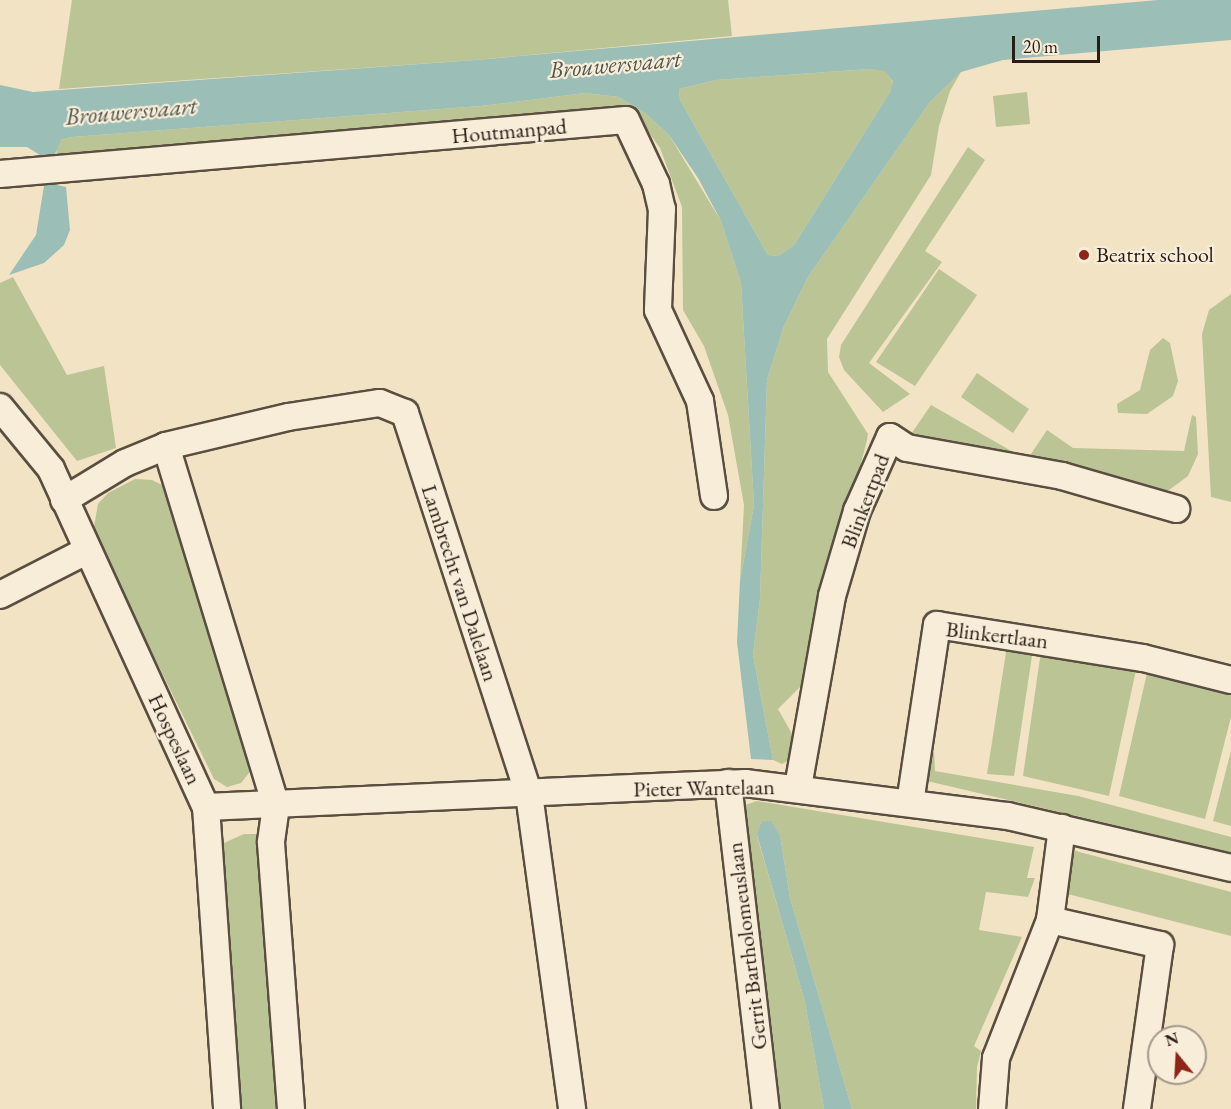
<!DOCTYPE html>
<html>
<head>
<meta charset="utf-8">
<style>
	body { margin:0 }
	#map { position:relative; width:1231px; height:1109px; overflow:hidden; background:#f2e3c4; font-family:"EB Garamond",serif }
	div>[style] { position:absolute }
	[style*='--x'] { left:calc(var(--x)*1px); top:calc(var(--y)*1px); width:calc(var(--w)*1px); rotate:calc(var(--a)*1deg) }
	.green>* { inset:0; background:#bac494 }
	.water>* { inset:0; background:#9bbeb6 }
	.roads { filter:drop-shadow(2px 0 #5a4e40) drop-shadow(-2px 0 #5a4e40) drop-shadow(0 2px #5a4e40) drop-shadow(0 -2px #5a4e40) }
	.street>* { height:26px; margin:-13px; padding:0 13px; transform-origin:13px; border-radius:13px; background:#f7edd9 }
	.dots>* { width:16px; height:16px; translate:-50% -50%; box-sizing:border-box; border:3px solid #f7edd9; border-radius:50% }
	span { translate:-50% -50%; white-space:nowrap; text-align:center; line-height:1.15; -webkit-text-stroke:4.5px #f7edd9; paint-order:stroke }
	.street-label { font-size:22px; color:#281c14 }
	.poi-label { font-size:22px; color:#281c14 }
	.left { translate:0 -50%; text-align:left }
	.water-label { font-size:24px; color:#50554d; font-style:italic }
	.north { position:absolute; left:1147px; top:1025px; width:60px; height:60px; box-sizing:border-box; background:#f7edd9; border:2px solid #a4998a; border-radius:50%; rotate:342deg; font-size:16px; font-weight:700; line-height:24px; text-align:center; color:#281c14 }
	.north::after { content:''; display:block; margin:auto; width:21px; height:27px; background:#8f2418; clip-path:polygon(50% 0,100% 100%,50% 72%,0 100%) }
	.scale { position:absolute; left:1012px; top:36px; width:88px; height:27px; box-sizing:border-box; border:3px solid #281c14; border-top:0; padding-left:8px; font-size:18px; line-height:21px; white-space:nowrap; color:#281c14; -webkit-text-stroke:4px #f7edd9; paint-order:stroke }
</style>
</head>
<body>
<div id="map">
	<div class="green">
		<i style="clip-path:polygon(72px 0,728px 0,732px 36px,475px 60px,59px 89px)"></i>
		<i style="clip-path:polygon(869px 69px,885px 70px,893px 83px,890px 92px,794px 245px,778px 256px,768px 255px,680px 100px,679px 89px,716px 80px)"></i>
		<i style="clip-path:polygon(961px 72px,950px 91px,939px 126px,931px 175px,827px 339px,828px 372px,868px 434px,867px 440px,812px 654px,802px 685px,778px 709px,796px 741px,795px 757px,782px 764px,773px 760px,753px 655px,760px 599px,767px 380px,784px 326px,808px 277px,930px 102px)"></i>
		<i style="clip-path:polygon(1027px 92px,1030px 124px,996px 127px,993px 96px)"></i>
		<i style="clip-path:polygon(585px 93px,619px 97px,645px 113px,669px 135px,721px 221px,741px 283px,754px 505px,740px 581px,744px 505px,728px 415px,704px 346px,683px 310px,682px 207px,660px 148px,644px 126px,78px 166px,58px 164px,56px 148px,61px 140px,72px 137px,481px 106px)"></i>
		<i style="clip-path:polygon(968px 147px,985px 160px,925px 251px,942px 262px,869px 363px,910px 394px,883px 412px,844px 370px,839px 357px,841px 345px)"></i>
		<i style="clip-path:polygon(939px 269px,977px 295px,915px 386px,876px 362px)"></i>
		<i style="clip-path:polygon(13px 277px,67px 375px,104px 366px,116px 448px,77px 461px,0 365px,0 283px)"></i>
		<i style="clip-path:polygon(1231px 294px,1231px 502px,1211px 497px,1202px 334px,1209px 310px)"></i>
		<i style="clip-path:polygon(1163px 338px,1170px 343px,1178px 381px,1173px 396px,1147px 414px,1118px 413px,1117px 404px,1140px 390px,1150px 350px)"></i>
		<i style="clip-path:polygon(977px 373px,1029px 409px,1013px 433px,961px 397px)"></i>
		<i style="clip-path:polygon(931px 405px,1027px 460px,1047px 430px,1073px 448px,1184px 451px,1192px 415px,1196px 417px,1198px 454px,1188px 476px,1169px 490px,1151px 491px,909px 437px)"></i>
		<i style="clip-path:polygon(135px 479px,152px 480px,168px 488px,252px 769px,241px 783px,227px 787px,214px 779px,93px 532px,98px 504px,108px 493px)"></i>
		<i style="clip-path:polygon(1007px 646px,1033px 649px,1014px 776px,987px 774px)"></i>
		<i style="clip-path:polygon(1041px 651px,1136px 670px,1109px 796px,1023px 776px)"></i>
		<i style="clip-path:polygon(1147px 673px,1231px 694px,1231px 717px,1205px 819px,1119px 796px)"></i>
		<i style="clip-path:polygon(934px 751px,935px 771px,1078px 796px,1231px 837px,1231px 859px,1183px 841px,927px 781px,928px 761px)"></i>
		<i style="clip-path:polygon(1231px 751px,1231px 826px,1213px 821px)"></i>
		<i style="clip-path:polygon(757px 801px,1034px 847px,1027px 878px,1035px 878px,1028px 897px,986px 892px,979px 930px,1022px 937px,974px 1046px,981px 1051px,977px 1067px,976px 1109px,852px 1109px,790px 898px,780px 835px,771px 822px,761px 822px,757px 836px,805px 1002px,824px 1109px,779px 1109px,742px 806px)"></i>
		<i style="clip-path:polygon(244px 834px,258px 834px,266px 858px,277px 1109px,236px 1109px,221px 855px,224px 843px)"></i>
		<i style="clip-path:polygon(1068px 849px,1231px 892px,1231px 936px,1060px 892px)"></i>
	</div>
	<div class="water">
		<i style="clip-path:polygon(evenodd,1158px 0,1231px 0,1231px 40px,1003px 60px,961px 72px,930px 102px,808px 277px,784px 326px,767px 380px,760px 599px,753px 655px,773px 760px,751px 759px,737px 642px,740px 581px,754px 505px,741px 283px,721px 221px,698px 178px,669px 135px,645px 113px,619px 97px,585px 93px,481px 106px,72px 137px,61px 140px,51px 163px,57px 185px,66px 187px,70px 230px,64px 245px,44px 263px,9px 275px,36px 235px,45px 180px,40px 155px,27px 147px,0 147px,0 85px,33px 92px,475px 60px,1158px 0,869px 69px,885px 71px,893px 82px,890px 92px,794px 245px,778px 256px,768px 255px,680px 100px,679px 89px,716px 80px,869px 69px)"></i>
		<i style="clip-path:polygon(771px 821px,780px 835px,790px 898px,852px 1109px,824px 1109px,805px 1002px,757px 835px,761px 822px)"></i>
	</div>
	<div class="roads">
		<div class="street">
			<i style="--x:0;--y:174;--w:628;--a:-4.93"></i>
			<i style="--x:626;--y:120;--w:71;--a:64.9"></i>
			<i style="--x:656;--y:184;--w:26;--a:77"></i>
			<i style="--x:662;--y:209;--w:101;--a:92.3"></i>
			<i style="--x:658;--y:310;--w:100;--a:65.2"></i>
			<i style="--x:700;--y:401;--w:96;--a:81.6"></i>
			<i style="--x:0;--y:407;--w:80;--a:50.6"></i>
			<i style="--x:51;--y:469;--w:372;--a:65.4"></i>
			<i style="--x:206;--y:807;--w:303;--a:86"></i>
			<i style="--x:166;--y:446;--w:376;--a:73"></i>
			<i style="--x:276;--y:806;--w:37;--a:98"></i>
			<i style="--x:271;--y:843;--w:267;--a:85.7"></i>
			<i style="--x:64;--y:500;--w:71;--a:-31.2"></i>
			<i style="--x:125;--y:463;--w:44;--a:-22.5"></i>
			<i style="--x:166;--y:446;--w:125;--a:-13.4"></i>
			<i style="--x:288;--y:417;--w:93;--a:-8.7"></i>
			<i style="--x:380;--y:403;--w:27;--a:22"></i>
			<i style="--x:405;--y:413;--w:401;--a:72"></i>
			<i style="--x:529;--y:794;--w:318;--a:82.2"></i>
			<i style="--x:0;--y:595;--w:97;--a:-27.1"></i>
			<i style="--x:728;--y:783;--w:328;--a:83.4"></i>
			<i style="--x:798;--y:787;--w:194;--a:-79.9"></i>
			<i style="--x:832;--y:596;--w:89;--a:-73.6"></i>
			<i style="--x:857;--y:511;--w:81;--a:-66"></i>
			<i style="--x:890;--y:437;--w:20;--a:33"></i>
			<i style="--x:907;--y:448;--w:158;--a:10.2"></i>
			<i style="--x:1062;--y:476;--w:119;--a:16.1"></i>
			<i style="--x:910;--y:803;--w:180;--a:-81.4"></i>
			<i style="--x:937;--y:625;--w:209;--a:9.1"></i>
			<i style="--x:1143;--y:658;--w:91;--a:14"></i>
			<i style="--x:206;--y:807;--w:540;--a:-2.55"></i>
			<i style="--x:745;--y:783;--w:265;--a:7.2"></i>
			<i style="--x:1008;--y:816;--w:229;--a:13.1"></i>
			<i style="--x:1050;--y:920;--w:113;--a:12.8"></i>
			<i style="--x:1160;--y:945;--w:166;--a:98"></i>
			<i style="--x:992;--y:1109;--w:51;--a:-85.5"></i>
			<i style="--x:996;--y:1058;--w:148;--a:-68.6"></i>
			<i style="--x:1050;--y:920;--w:93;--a:-82.6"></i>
		</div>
	</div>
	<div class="dots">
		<i style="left:1084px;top:255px;background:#8f2418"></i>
	</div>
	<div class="street-label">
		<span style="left:509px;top:131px;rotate:-5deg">Houtmanpad</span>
		<span style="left:865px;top:501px;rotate:-69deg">Blinkertpad</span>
		<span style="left:460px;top:583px;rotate:72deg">Lambrecht van Dalelaan</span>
		<span style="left:997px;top:635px;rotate:7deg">Blinkertlaan</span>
		<span style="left:175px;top:739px;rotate:65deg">Hospeslaan</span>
		<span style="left:704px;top:788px;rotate:-1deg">Pieter Wantelaan</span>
		<span style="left:747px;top:946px;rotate:-97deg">Gerrit Bartholomeuslaan</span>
	</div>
	<div class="poi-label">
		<span class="left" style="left:1096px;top:255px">Beatrix school</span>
	</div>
	<div class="water-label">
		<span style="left:615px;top:64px;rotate:-5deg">Brouwersvaart</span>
		<span style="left:131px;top:111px;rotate:-5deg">Brouwersvaart</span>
	</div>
	<div class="north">N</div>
	<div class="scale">20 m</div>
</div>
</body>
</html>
